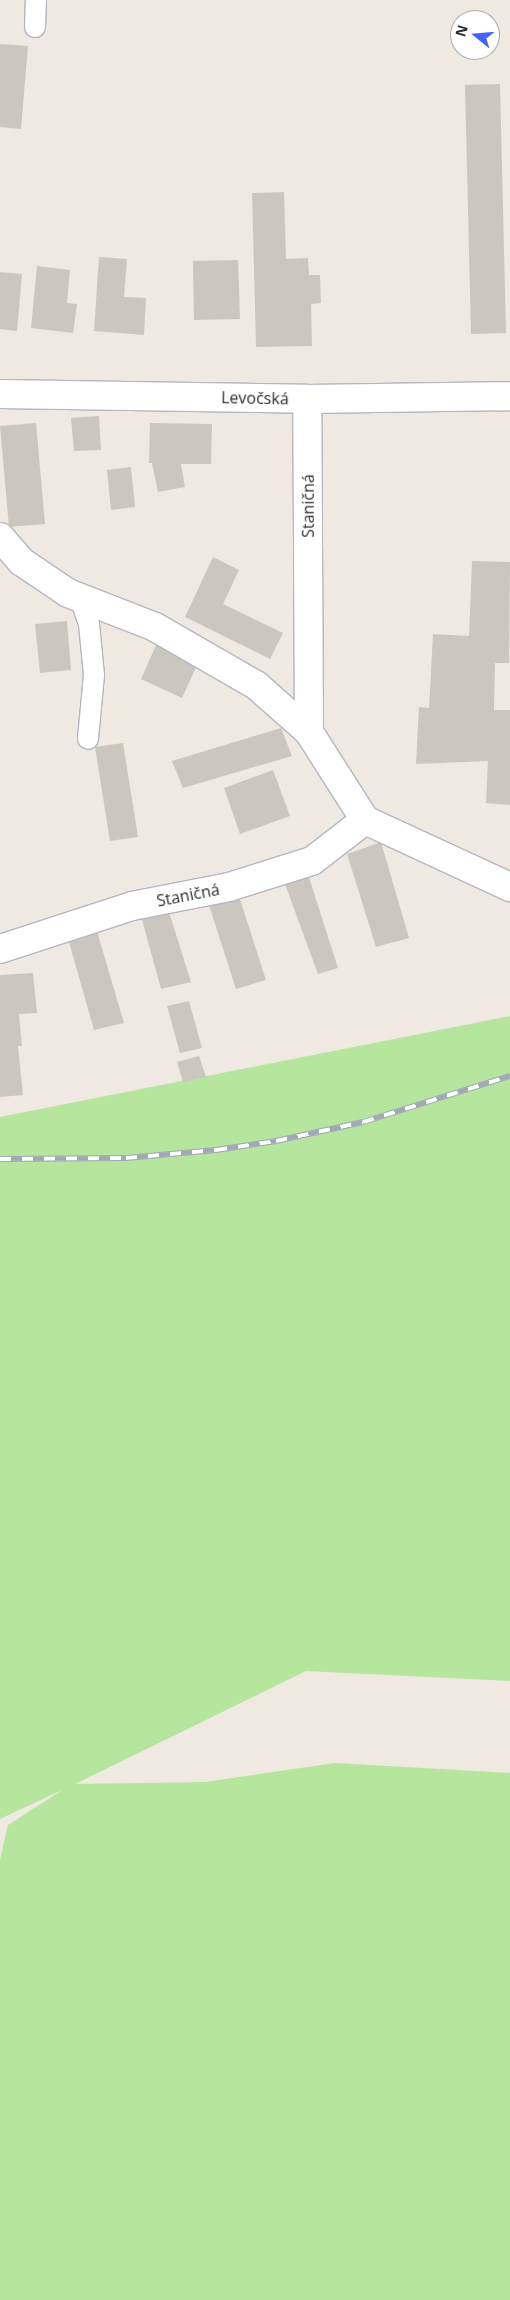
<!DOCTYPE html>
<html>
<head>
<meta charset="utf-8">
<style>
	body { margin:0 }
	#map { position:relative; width:510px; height:2300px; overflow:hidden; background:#efe9e1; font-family:"Open Sans",sans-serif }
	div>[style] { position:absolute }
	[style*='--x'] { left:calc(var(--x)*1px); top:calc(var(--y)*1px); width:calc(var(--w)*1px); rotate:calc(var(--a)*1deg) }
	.green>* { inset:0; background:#b6e59e }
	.building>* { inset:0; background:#cbc7bf }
	.roads { filter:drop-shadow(1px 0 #b4b7c1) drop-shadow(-1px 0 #b4b7c1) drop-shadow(0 1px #b4b7c1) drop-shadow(0 -1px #b4b7c1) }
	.service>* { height:20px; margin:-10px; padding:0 10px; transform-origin:10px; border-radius:10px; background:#fff }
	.minor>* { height:28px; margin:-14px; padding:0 14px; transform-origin:14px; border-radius:14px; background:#fff }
	.secondary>* { height:28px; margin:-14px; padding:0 14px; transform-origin:14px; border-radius:14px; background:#fff }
	.rail>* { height:5.5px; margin-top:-2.75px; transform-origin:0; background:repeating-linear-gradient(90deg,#fff 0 11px,#a3a6b8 0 22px); box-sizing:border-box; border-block:1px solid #a3a6b8 }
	span { translate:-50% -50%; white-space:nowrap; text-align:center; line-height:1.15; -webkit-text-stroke:4.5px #fff; paint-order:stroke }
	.street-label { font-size:16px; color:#2e2e2e }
	.north { position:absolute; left:450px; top:10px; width:50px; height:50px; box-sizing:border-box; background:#fff; border:1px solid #ababab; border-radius:50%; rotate:287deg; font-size:14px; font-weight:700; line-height:20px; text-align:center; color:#2e2e2e }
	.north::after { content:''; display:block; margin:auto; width:18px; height:22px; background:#4264fb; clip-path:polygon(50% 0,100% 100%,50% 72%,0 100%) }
</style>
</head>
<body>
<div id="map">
	<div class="green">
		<i style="clip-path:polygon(510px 1016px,510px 1681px,306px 1671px,75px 1784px,205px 1782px,335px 1763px,510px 1773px,510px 2300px,0 2300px,0 1860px,8px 1825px,64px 1789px,0 1819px,0 1117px)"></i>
	</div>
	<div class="building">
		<i style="clip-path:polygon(0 44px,28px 46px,21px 129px,0 127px)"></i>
		<i style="clip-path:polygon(500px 84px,506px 333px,471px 334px,465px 85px)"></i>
		<i style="clip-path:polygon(284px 192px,286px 259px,308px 258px,309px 275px,320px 275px,321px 303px,311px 304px,312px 346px,256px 347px,252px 193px)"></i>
		<i style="clip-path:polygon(99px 257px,127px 259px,124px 297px,146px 298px,144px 335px,94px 331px)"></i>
		<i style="clip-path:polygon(238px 260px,240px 319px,194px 320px,193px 261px)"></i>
		<i style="clip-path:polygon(37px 266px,70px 270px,67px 303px,77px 304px,73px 333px,31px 328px)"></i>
		<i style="clip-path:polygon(0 272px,22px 274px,17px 331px,0 329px)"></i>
		<i style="clip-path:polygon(99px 416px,101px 450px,74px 451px,71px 418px)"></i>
		<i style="clip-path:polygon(36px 423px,45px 524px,9px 527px,0 426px)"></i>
		<i style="clip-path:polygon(150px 423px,212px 424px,211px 464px,181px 464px,185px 487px,158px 492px,152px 463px,149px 463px)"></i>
		<i style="clip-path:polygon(131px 467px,135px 507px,111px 510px,107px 470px)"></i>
		<i style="clip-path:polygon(213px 557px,239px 570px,223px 604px,283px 633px,270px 659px,185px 617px)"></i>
		<i style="clip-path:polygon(472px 561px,510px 562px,509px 663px,495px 663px,494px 710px,510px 710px,510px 805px,486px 803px,488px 761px,416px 764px,419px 707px,429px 708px,433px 634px,469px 636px)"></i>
		<i style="clip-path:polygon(67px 621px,71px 670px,40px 673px,35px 624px)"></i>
		<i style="clip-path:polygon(157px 643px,198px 663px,182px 698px,141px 679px)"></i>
		<i style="clip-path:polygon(281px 728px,292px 756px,183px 788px,172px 761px)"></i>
		<i style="clip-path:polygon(123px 743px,138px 837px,110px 841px,95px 747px)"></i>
		<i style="clip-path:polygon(273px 770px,290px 816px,240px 834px,224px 788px)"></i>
		<i style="clip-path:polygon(381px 842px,409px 938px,376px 947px,347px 854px)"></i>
		<i style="clip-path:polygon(306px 868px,338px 968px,318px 974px,282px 876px)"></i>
		<i style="clip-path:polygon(237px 890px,266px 980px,236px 989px,207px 899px)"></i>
		<i style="clip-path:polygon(168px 909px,191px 982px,161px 989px,141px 916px)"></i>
		<i style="clip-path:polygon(96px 928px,124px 1023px,94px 1030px,67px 935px)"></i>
		<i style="clip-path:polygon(33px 973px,37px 1013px,19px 1014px,22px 1046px,18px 1046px,23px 1095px,0 1097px,0 975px)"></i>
		<i style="clip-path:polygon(189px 1001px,202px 1048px,180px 1053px,167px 1006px)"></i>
		<i style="clip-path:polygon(199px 1056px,206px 1077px,183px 1082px,177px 1062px)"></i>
	</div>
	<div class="roads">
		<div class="service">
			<i style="--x:35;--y:27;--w:27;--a:-88"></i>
			<i style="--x:80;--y:598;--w:28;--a:71"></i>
			<i style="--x:89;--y:624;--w:51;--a:84.4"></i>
			<i style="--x:94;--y:675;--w:64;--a:95.4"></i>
		</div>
		<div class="minor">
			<i style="--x:0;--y:537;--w:33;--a:49"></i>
			<i style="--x:22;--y:562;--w:55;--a:34"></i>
			<i style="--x:68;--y:593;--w:93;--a:21.3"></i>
			<i style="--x:155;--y:627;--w:116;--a:29.9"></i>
			<i style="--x:256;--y:685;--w:71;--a:41.6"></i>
			<i style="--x:309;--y:732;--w:333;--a:-90.3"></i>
			<i style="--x:365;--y:820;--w:160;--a:24.8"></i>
			<i style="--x:0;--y:949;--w:139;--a:-18"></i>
			<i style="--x:132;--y:906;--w:99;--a:-11.1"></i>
			<i style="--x:229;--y:887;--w:87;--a:-17.4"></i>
			<i style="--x:312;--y:861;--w:67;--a:-37.7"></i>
			<i style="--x:365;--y:820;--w:104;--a:-122.5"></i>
		</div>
		<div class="secondary">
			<i style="--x:0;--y:394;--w:307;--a:0.9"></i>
			<i style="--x:307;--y:399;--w:203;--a:-0.8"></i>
		</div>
	</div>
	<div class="rail">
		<i style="--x:0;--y:1159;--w:126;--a:-0.5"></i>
		<i style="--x:126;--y:1158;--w:90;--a:-5.1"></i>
		<i style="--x:216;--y:1150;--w:61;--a:-8.5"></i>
		<i style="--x:276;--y:1141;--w:89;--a:-12.3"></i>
		<i style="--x:363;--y:1122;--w:154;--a:-17.4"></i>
	</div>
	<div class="street-label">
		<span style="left:255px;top:398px;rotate:1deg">Levočská</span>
		<span style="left:308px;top:506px;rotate:-90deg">Staničná</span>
		<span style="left:188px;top:895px;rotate:-11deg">Staničná</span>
	</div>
	<div class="north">N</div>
</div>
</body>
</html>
